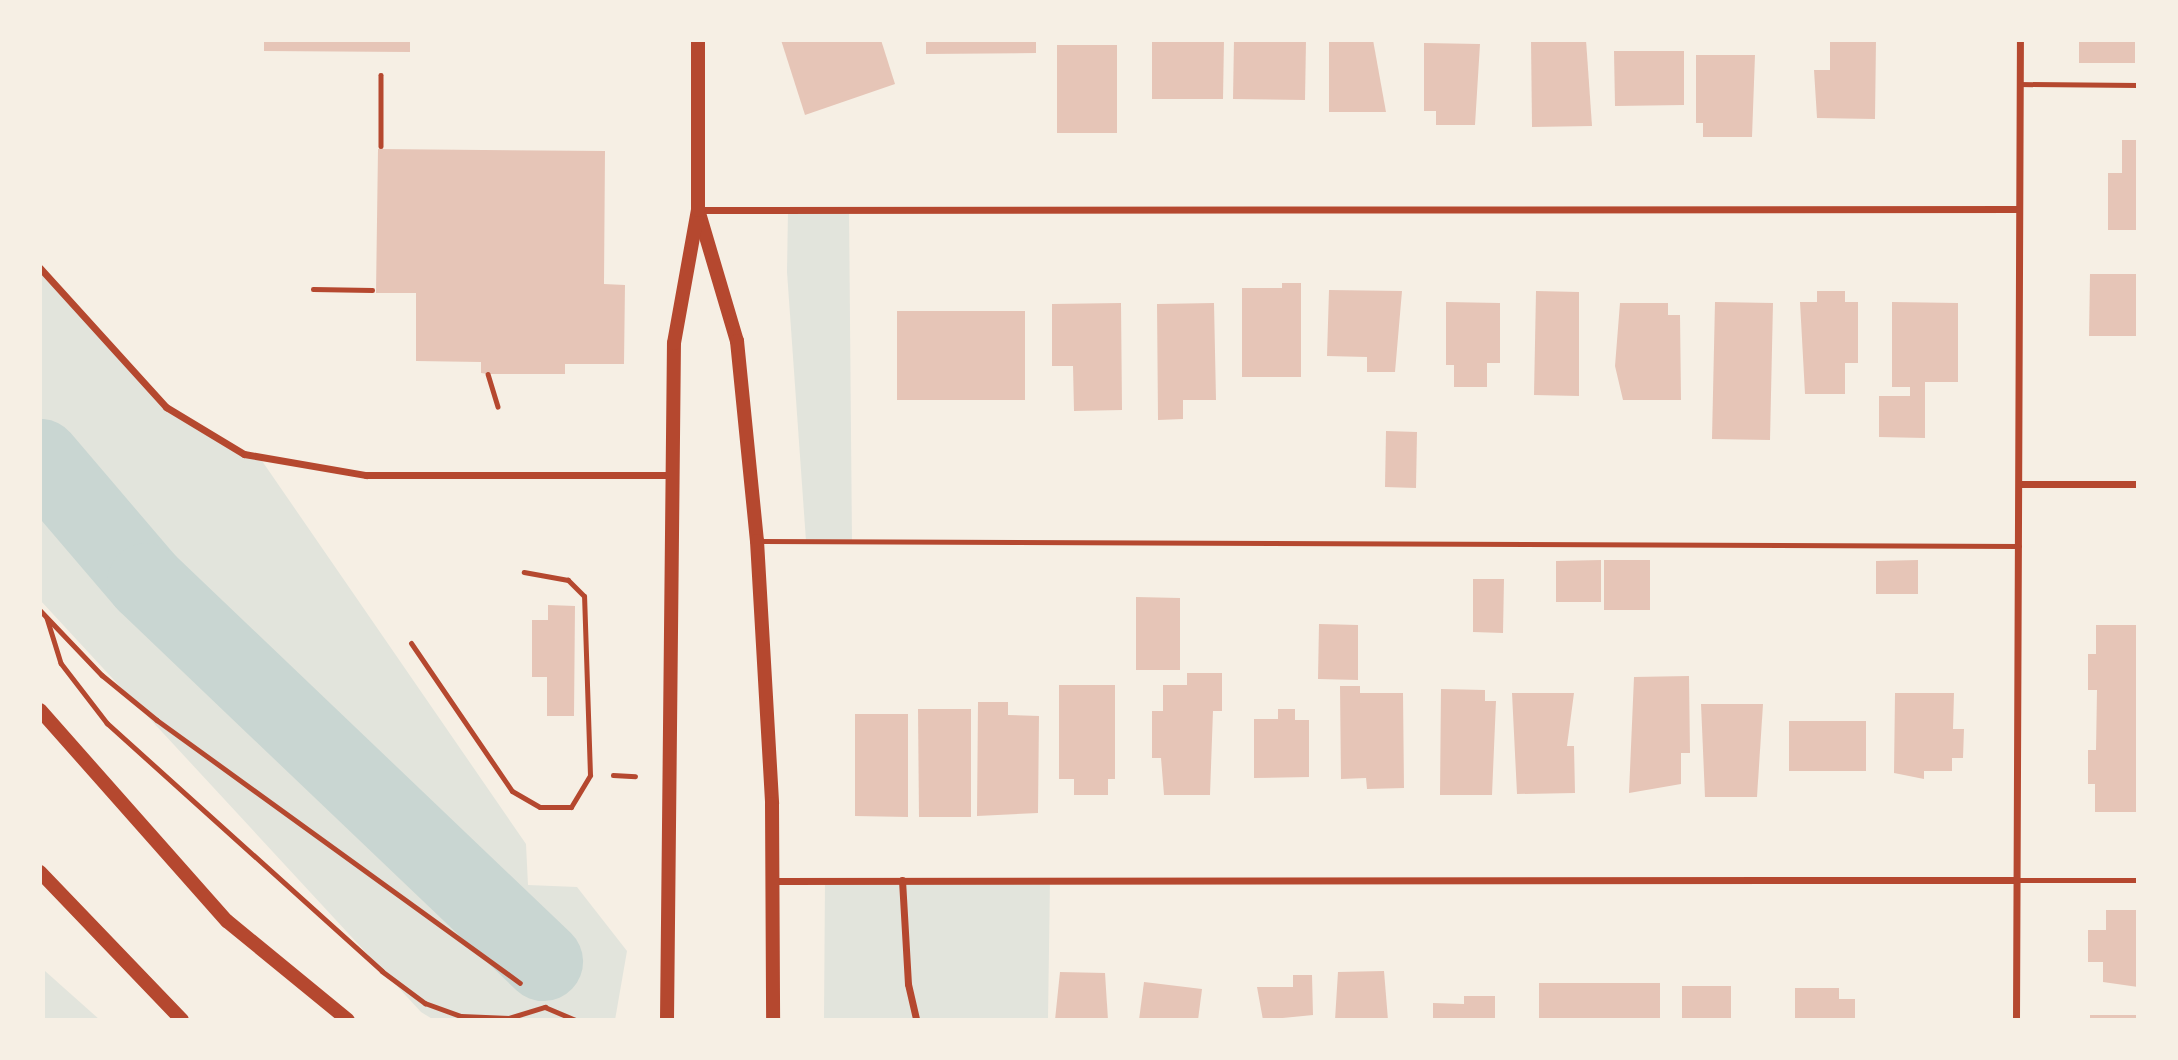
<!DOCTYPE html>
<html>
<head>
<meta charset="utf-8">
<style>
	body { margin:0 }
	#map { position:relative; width:2178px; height:1060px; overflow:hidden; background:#f6efe4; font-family:"Varela Round",sans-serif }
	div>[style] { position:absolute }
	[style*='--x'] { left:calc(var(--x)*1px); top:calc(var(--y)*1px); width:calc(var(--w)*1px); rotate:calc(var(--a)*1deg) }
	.green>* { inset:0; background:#e2e4dc }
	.river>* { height:79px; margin:-39.5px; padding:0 39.5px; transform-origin:39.5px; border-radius:39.5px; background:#c9d6d2 }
	.building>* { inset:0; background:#e6c5b7 }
	.path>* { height:4.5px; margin:-2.25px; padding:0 2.25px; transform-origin:2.25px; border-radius:2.25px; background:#b5482f }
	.service>* { height:5px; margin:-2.5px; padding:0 2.5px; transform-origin:2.5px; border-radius:2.5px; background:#b5482f }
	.minor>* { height:7px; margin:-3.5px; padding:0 3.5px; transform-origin:3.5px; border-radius:3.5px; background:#b5482f }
	.secondary>* { height:14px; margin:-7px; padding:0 7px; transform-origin:7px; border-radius:7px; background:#b5482f }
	span { translate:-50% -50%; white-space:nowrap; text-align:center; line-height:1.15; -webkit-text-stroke:5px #f6efe4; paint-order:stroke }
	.frame { position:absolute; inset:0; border:42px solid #f6efe4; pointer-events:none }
</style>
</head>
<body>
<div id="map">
	<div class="green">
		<i style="clip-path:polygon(849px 209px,852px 542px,806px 541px,787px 272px,788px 210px)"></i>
		<i style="clip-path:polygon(40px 268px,153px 395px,204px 433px,260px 458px,526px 844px,528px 885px,577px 887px,627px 951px,615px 1020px,434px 1020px,421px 1012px,40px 600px)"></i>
		<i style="clip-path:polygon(1050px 879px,1048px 1020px,824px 1020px,825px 880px)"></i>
		<i style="clip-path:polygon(45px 971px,100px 1020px,45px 1020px)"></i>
	</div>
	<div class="river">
		<i style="--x:40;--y:458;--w:163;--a:49.5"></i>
		<i style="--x:146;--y:582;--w:549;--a:43.67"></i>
	</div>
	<div class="building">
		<i style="clip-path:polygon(264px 40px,410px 40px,410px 52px,264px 51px)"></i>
		<i style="clip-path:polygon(781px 40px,881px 40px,895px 84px,805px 115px)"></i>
		<i style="clip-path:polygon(926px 40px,1036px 40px,1036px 53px,926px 54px)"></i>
		<i style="clip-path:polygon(1152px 40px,1224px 40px,1223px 99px,1152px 99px)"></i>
		<i style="clip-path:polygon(1234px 40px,1306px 40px,1305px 100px,1233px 99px)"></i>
		<i style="clip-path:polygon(1329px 40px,1373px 40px,1386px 112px,1329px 112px)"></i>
		<i style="clip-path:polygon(1531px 40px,1586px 40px,1592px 126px,1532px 127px)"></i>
		<i style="clip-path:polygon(1830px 40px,1876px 40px,1875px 119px,1817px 118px,1814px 70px,1830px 70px)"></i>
		<i style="clip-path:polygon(2079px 40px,2135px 40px,2135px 63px,2079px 63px)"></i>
		<i style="clip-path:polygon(1424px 43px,1480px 44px,1475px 125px,1436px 125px,1436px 111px,1424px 111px)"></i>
		<i style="clip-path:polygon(1057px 45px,1117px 45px,1117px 133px,1057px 133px)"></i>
		<i style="clip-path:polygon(1614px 51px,1684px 51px,1684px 105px,1615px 106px)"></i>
		<i style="clip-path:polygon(1696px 55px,1755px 55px,1752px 137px,1703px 137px,1703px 123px,1696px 123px)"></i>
		<i style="clip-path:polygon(2122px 140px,2138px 140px,2138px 230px,2108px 230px,2108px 173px,2122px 173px)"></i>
		<i style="clip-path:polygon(378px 149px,605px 151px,604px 284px,625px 285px,624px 364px,565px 364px,565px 374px,488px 374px,481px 373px,481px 362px,416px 361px,416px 293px,376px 293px)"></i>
		<i style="clip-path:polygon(2090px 274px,2138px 274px,2138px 336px,2089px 336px)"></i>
		<i style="clip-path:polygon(1282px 283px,1301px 283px,1301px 377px,1242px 377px,1242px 288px,1282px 288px)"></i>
		<i style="clip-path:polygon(1329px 290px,1402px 291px,1395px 372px,1367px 372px,1367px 357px,1327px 356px)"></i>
		<i style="clip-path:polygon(1536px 291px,1579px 292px,1579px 396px,1534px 395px)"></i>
		<i style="clip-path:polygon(1817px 291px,1845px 291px,1845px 302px,1858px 302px,1858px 363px,1845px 363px,1845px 394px,1805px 394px,1800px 302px,1817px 302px)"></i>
		<i style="clip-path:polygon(1446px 302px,1500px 303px,1500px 363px,1487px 363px,1487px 387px,1454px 387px,1454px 365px,1446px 365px)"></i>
		<i style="clip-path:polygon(1715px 302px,1773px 303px,1770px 440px,1712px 439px)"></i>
		<i style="clip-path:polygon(1892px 302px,1958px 303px,1958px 382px,1925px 382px,1925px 438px,1879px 437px,1879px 396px,1910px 396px,1910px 387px,1892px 387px)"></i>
		<i style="clip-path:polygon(1121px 303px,1122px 410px,1074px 411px,1073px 366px,1052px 366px,1052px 304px)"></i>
		<i style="clip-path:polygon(1214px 303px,1216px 400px,1183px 400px,1183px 419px,1158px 420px,1157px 304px)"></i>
		<i style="clip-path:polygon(1620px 303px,1668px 303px,1668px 315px,1680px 315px,1681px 400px,1623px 400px,1615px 366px)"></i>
		<i style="clip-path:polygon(897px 311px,1025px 311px,1025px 400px,897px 400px)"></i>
		<i style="clip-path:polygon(1386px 431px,1417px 432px,1416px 488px,1385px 487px)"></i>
		<i style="clip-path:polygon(1601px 560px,1601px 602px,1556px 602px,1556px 561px)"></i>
		<i style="clip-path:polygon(1604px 560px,1650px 560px,1650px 610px,1604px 610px)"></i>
		<i style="clip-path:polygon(1918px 560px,1918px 594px,1876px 594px,1876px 561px)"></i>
		<i style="clip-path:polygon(1473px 579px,1504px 579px,1503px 633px,1473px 632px)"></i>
		<i style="clip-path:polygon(1136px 597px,1180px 598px,1180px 670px,1136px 670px)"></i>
		<i style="clip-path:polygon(548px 605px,575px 606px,574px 716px,547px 716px,547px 677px,532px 677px,532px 620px,548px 620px)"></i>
		<i style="clip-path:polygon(1319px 624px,1358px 625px,1358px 680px,1318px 679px)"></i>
		<i style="clip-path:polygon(2096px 625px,2138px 625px,2138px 812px,2095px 812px,2095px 784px,2088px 784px,2088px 750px,2096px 750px,2097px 690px,2088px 690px,2088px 654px,2096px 654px)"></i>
		<i style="clip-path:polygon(1187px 673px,1222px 673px,1222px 711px,1213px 711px,1210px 795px,1164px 795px,1161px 758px,1152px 758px,1152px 711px,1163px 711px,1163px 685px,1187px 685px)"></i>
		<i style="clip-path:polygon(1689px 676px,1690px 753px,1681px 753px,1681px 784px,1629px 793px,1634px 677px)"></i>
		<i style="clip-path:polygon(1059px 685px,1115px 685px,1115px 779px,1108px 779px,1108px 795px,1074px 795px,1074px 779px,1059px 779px)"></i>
		<i style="clip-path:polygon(1340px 686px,1360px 686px,1360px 693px,1403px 693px,1404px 788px,1367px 789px,1366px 778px,1341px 779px)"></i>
		<i style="clip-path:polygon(1441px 689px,1485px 690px,1485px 701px,1496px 701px,1492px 795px,1440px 795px)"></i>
		<i style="clip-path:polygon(1512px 693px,1574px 693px,1567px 746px,1574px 746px,1575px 793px,1517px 794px)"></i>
		<i style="clip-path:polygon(1895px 693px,1954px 693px,1953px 729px,1964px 729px,1963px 758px,1952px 758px,1952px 771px,1924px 771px,1924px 779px,1894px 773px)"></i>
		<i style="clip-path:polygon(978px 702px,1008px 702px,1008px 715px,1039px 716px,1038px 813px,977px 816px)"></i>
		<i style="clip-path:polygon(1701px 704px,1763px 704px,1757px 797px,1705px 797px)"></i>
		<i style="clip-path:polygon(918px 709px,971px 709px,971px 817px,919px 817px)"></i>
		<i style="clip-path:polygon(1278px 709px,1295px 709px,1295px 720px,1309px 720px,1309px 777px,1254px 778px,1254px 719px,1278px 719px)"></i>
		<i style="clip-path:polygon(855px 714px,908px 714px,908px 817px,855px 816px)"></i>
		<i style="clip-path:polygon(1789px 721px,1866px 721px,1866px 771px,1789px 771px)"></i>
		<i style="clip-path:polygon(2106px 910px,2138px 910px,2138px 987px,2103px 982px,2103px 962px,2088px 962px,2088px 930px,2106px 930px)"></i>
		<i style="clip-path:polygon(1384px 971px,1388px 1020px,1335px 1020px,1338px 972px)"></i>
		<i style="clip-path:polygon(1060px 972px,1105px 973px,1108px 1020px,1055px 1020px)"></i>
		<i style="clip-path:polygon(1293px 975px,1312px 975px,1313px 1015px,1263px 1020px,1257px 987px,1293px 987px)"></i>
		<i style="clip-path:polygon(1144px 982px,1202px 989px,1198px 1020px,1139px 1020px)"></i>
		<i style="clip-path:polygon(1539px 983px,1660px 983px,1660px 1020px,1539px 1020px)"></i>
		<i style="clip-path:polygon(1682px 986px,1731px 986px,1731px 1020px,1682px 1020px)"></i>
		<i style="clip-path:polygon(1795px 988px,1839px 988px,1839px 999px,1855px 999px,1855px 1020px,1795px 1020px)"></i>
		<i style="clip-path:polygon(1464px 996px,1495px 996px,1495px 1020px,1433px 1020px,1433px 1003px,1464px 1004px)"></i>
		<i style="clip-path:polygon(2090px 1015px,2138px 1015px,2138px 1020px,2090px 1020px)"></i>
	</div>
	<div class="path">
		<i style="--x:381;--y:75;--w:71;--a:90"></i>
		<i style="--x:313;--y:289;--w:59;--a:1"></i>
		<i style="--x:488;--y:374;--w:34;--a:73"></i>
		<i style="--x:40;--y:610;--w:90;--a:46.4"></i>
		<i style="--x:102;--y:675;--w:71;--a:39.3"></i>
		<i style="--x:157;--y:720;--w:448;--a:35.9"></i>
		<i style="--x:47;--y:618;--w:47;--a:72.7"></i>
		<i style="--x:61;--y:663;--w:76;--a:52.5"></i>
		<i style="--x:107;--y:723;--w:370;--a:42"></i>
		<i style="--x:382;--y:971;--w:54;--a:36.7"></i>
		<i style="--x:425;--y:1003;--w:38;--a:20"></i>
		<i style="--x:461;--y:1016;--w:48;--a:2.4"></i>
		<i style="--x:509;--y:1018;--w:38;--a:-17"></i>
		<i style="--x:545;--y:1007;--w:33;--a:23"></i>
		<i style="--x:613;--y:775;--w:22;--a:3"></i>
	</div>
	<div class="service">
		<i style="--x:2019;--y:84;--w:119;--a:0.5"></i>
		<i style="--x:759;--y:541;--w:1260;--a:0.23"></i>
		<i style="--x:411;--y:643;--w:179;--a:55.7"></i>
		<i style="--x:512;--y:791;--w:32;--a:30"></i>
		<i style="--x:540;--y:807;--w:31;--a:0"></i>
		<i style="--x:571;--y:807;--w:37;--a:-59"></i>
		<i style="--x:590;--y:775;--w:179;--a:-91.9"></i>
		<i style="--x:584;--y:596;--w:23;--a:-135"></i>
		<i style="--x:568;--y:580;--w:45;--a:-169.7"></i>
		<i style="--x:2017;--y:880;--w:121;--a:0"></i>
	</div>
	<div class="minor">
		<i style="--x:698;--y:210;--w:1321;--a:-0.04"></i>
		<i style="--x:40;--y:268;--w:188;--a:47.8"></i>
		<i style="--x:166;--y:407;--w:91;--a:31.1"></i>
		<i style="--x:244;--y:454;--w:124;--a:9.8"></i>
		<i style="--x:366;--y:475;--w:305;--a:0"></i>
		<i style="--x:2019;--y:484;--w:119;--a:0"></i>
		<i style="--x:902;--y:880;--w:104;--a:86.7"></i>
		<i style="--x:908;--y:984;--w:37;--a:77"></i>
		<i style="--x:773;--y:881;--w:1244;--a:-0.05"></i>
		<i style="--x:2016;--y:1020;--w:980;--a:-89.77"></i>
	</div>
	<div class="secondary">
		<i style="--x:699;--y:213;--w:134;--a:73.5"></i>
		<i style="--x:737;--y:341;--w:201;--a:84.3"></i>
		<i style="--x:757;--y:541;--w:263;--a:86.7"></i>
		<i style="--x:772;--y:804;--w:216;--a:89.7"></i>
		<i style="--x:40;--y:710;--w:282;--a:48.5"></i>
		<i style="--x:227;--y:921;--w:156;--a:39.3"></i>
		<i style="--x:40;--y:872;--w:205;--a:46.2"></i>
		<i style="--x:667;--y:1020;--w:677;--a:-89.41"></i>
		<i style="--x:674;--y:343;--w:135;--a:-79.8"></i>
		<i style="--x:698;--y:210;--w:170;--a:-90"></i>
	</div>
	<div class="frame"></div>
</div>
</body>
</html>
